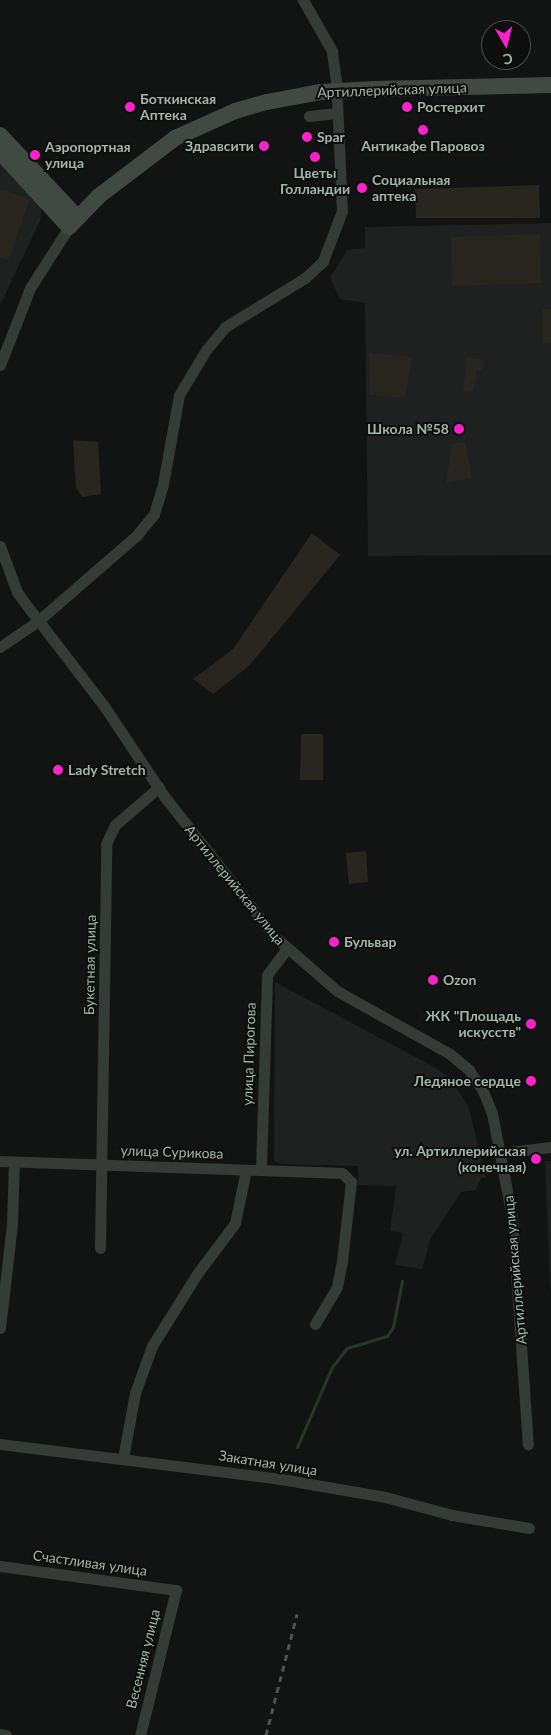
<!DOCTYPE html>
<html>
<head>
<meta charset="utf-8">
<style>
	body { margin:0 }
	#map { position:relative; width:551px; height:1735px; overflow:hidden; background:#121413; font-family:Lato,sans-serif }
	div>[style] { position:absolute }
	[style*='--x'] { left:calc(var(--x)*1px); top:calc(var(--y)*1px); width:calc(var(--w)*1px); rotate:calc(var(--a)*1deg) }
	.built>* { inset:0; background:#1e2120 }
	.green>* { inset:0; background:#292620 }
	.stream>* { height:3px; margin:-1.5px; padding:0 1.5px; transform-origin:1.5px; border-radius:1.5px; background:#283828 }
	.minor>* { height:11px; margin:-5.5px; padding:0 5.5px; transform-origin:5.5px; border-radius:5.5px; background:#353b37 }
	.secondary>* { height:16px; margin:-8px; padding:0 8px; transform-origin:8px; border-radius:8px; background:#414943 }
	.rail>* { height:3px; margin-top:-1.5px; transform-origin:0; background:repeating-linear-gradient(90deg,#4c544e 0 6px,transparent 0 11px) }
	.dots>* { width:14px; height:14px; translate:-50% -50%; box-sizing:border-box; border:2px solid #0d0f0e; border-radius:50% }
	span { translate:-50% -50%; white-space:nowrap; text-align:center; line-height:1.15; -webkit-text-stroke:4px #0d0f0e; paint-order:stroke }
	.street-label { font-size:14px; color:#a3b5a7 }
	.poi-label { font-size:14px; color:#a3b5a7; font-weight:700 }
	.left { translate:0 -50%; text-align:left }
	.right { translate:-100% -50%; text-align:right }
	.north { position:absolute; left:481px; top:20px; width:50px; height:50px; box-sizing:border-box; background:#0d0f0e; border:1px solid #49514b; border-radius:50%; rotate:172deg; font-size:14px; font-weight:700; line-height:20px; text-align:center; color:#a3b5a7 }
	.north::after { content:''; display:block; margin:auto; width:18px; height:22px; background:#fb22ca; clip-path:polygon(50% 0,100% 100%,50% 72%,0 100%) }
</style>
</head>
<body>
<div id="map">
	<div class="built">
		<i style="clip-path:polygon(0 161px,42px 207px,40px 221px,0 305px)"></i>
		<i style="clip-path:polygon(551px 223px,551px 555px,368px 556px,365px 303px,340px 299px,330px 278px,347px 250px,365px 248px,365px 227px)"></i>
		<i style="clip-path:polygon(275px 982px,436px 1068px,449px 1078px,468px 1105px,486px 1178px,481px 1178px,476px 1190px,461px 1192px,431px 1238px,422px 1269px,395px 1265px,403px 1233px,390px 1231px,396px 1186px,358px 1185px,358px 1166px,282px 1164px,274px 1161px)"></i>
		<i style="clip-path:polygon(545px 1161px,551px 1161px,551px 1292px,550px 1286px)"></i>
	</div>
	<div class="green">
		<i style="clip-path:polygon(539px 185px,540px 218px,416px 218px,415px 189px)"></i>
		<i style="clip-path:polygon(0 189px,30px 199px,8px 260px,0 257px)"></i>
		<i style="clip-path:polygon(540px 234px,541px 283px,452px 286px,451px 237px)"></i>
		<i style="clip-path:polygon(542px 309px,551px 309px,551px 343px,542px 343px)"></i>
		<i style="clip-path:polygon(369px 353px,412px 357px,405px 398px,370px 395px)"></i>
		<i style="clip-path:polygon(467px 357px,483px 360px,482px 371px,477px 370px,473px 392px,463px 391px)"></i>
		<i style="clip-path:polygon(73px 440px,98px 442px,101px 494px,82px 497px,76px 488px)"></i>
		<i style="clip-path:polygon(465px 442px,472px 478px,446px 483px,452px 444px)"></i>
		<i style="clip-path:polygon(312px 533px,340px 555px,249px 666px,213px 694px,193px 679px,233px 649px)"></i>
		<i style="clip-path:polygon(301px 734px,323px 734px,323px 780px,300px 780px)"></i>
		<i style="clip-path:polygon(366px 851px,368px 882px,349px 884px,346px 853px)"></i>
	</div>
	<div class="stream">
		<i style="--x:297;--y:1447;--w:87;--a:-66.4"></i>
		<i style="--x:332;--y:1367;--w:24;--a:-52"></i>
		<i style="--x:347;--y:1348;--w:42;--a:-16.7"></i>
		<i style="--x:387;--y:1336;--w:11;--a:-56"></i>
		<i style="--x:393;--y:1327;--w:47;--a:-78.9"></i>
	</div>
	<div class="minor">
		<i style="--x:309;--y:116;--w:28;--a:-6"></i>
		<i style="--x:0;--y:365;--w:83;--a:-68.7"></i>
		<i style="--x:30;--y:288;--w:72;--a:-57.4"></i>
		<i style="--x:0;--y:546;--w:49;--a:69.7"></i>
		<i style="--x:17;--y:592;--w:19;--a:54"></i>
		<i style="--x:28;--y:607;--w:125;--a:52.5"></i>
		<i style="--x:104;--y:706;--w:108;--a:56.3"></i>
		<i style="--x:164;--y:796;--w:178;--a:51.8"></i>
		<i style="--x:274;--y:936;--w:84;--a:41.1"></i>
		<i style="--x:337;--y:991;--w:129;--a:29.1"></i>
		<i style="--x:450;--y:1054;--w:25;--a:40"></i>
		<i style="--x:469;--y:1070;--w:25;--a:56"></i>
		<i style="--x:483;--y:1091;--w:24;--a:68"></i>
		<i style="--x:492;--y:1113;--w:106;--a:79.1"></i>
		<i style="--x:512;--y:1217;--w:228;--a:86"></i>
		<i style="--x:0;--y:647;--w:46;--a:-34.4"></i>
		<i style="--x:38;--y:621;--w:131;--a:-41"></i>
		<i style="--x:137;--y:535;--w:27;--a:-51"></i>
		<i style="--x:154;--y:514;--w:31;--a:-73"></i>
		<i style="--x:163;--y:484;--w:90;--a:-79.8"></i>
		<i style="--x:179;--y:395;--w:52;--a:-59"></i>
		<i style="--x:206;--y:350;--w:30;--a:-50"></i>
		<i style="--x:225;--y:327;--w:94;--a:-31.5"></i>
		<i style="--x:305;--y:278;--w:25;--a:-43"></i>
		<i style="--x:323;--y:261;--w:53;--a:-69.2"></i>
		<i style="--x:342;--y:211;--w:130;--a:-92.6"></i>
		<i style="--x:336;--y:81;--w:30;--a:-98"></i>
		<i style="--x:332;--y:51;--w:59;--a:-119.6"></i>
		<i style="--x:500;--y:1153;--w:51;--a:-6.7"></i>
		<i style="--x:0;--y:1161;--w:342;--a:2"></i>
		<i style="--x:342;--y:1173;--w:13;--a:45"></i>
		<i style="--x:351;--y:1182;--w:80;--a:96.5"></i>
		<i style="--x:342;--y:1261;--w:26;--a:101"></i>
		<i style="--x:337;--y:1287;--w:43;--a:120.7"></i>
		<i style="--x:261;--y:1168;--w:193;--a:-88.2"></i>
		<i style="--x:267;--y:975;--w:34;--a:-53"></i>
		<i style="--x:100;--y:1248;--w:404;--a:-89.1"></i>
		<i style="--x:106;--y:844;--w:21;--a:-65"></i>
		<i style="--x:115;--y:825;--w:58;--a:-40.8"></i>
		<i style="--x:0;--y:1328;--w:105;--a:-83.4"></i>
		<i style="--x:12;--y:1224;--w:62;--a:-88.2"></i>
		<i style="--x:0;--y:1444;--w:283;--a:7.1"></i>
		<i style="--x:281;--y:1479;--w:106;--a:9.8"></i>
		<i style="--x:385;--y:1497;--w:69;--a:15"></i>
		<i style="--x:452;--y:1515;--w:78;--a:9.6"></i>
		<i style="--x:123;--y:1458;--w:66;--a:-79.5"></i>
		<i style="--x:135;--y:1393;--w:50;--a:-70.1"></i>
		<i style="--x:152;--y:1346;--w:85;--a:-58"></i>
		<i style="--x:197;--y:1274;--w:64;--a:-53.3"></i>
		<i style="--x:235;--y:1223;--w:54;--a:-78.3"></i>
		<i style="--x:0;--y:1566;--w:178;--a:7.8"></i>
		<i style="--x:176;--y:1590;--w:149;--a:103.9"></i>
		<i style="--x:0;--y:1734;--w:6;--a:9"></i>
	</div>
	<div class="secondary">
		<i style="--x:0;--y:135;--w:112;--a:46.8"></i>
		<i style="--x:0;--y:152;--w:102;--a:47.4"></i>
		<i style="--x:69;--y:227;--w:43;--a:-45.9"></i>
		<i style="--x:99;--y:196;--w:96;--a:-37.3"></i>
		<i style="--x:175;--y:138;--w:66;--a:-24.2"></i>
		<i style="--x:235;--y:111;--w:33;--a:-16"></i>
		<i style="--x:267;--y:102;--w:55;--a:-10.5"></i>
		<i style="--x:321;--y:92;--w:53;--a:-3.2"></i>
		<i style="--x:374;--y:89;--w:177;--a:-1.3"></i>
	</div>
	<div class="rail">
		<i style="--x:266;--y:1735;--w:125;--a:-75.6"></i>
	</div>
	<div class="dots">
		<i style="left:130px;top:107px;background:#fb22ca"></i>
		<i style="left:407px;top:107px;background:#fb22ca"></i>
		<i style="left:423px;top:130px;background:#fb22ca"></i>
		<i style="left:307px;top:137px;background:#fb22ca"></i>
		<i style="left:264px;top:146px;background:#fb22ca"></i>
		<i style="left:35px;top:155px;background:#fb22ca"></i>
		<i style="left:315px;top:157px;background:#fb22ca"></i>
		<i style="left:362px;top:188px;background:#fb22ca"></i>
		<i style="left:459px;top:429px;background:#fb22ca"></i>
		<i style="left:58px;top:770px;background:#fb22ca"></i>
		<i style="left:334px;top:942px;background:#fb22ca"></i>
		<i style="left:433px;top:980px;background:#fb22ca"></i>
		<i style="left:531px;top:1024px;background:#fb22ca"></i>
		<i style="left:531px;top:1081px;background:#fb22ca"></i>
		<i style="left:536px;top:1159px;background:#fb22ca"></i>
	</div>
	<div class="street-label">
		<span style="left:392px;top:90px;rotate:-2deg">Артиллерийская улица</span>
		<span style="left:235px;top:885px;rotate:51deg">Артиллерийская улица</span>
		<span style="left:90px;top:965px;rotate:-89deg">Букетная улица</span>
		<span style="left:249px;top:1054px;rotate:-88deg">улица Пирогова</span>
		<span style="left:172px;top:1152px;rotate:2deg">улица Сурикова</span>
		<span style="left:515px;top:1270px;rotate:-95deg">Артиллерийская улица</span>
		<span style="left:268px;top:1463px;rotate:9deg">Закатная улица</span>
		<span style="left:90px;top:1563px;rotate:8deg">Счастливая улица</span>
		<span style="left:143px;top:1659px;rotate:-76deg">Весенняя улица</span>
	</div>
	<div class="poi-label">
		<span class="left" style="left:140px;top:107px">Боткинская<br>Аптека</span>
		<span class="left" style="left:417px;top:107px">Ростерхит</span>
		<span class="left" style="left:317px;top:137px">Spar</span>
		<span class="right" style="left:254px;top:146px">Здравсити</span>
		<span style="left:423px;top:146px">Антикафе Паровоз</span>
		<span class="left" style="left:45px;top:155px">Аэропортная<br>улица</span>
		<span style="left:315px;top:181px">Цветы<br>Голландии</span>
		<span class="left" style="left:372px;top:188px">Социальная<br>аптека</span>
		<span class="right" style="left:449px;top:429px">Школа №58</span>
		<span class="left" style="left:68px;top:770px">Lady Stretch</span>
		<span class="left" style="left:344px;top:942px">Бульвар</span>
		<span class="left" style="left:443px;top:980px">Ozon</span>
		<span class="right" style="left:521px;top:1024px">ЖК "Площадь<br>искусств"</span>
		<span class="right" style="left:521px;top:1081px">Ледяное сердце</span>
		<span class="right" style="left:526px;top:1159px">ул. Артиллерийская<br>(конечная)</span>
	</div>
	<div class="north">С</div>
</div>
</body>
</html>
